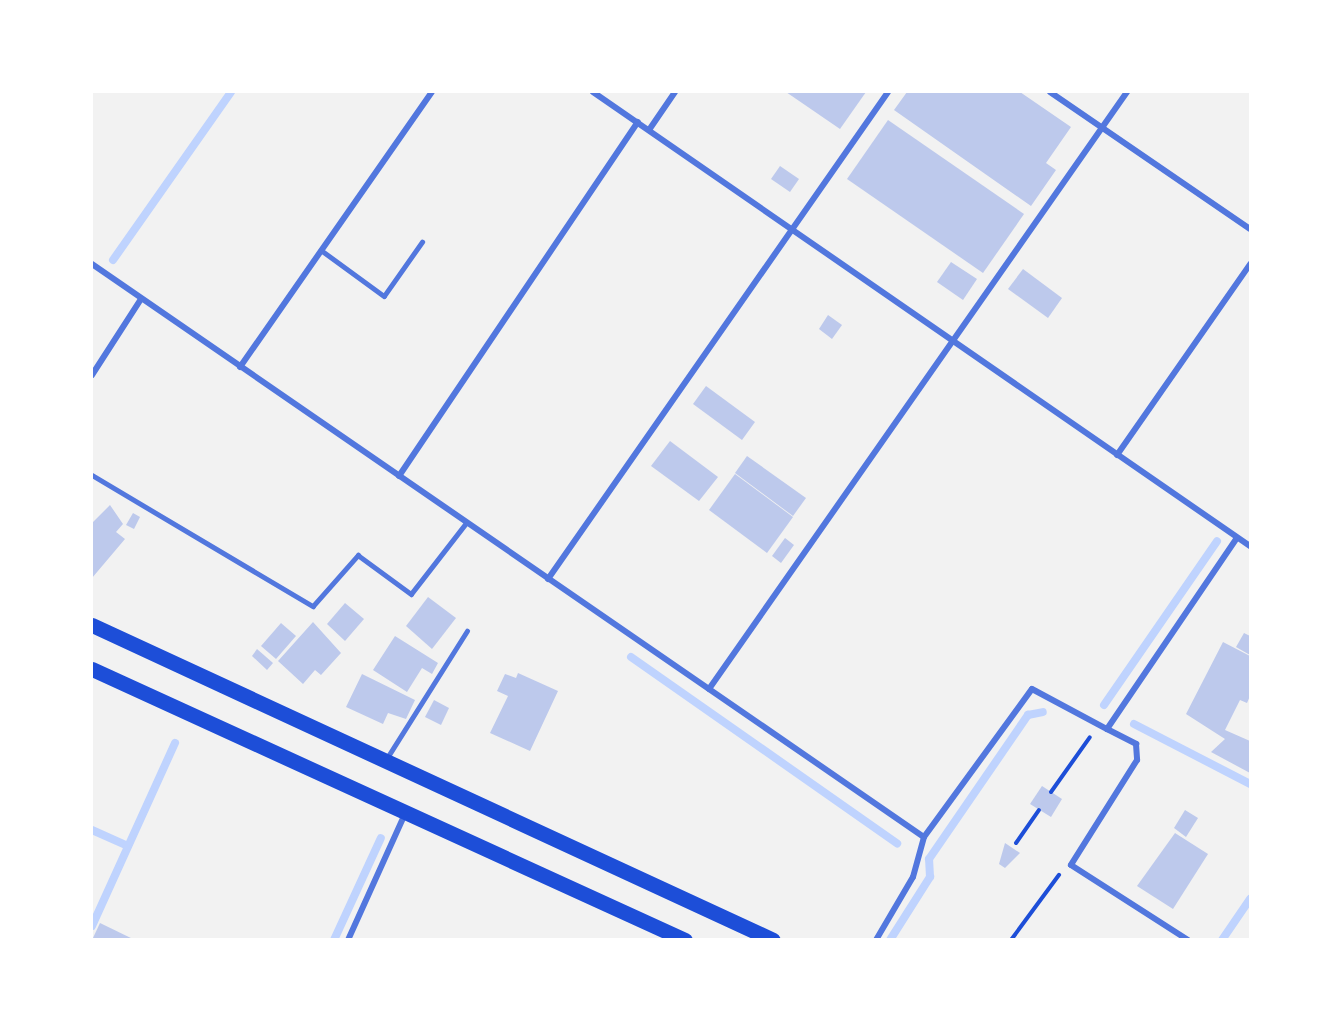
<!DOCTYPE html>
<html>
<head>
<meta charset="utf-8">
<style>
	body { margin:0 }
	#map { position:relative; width:1342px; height:1031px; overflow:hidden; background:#f2f2f2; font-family:Cabin,sans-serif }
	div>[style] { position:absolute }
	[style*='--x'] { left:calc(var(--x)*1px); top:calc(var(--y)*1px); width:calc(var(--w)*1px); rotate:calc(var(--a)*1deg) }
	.stream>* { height:8px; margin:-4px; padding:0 4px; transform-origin:4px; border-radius:4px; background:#bfd3fe }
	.building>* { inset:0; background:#bdc9ec }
	.path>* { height:4px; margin:-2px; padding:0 2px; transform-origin:2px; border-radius:2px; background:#1d4ed8 }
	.service>* { height:4.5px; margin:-2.25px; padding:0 2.25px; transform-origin:2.25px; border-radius:2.25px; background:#5277de }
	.minor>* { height:6px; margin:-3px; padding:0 3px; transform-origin:3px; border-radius:3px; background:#5277de }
	.primary>* { height:15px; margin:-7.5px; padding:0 7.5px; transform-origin:7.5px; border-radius:7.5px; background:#1d4ed8 }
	span { translate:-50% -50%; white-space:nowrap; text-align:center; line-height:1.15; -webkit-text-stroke:5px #fff; paint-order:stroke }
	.frame { position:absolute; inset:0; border:93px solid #fff; pointer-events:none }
</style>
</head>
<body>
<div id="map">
	<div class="stream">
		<i style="--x:113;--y:260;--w:205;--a:-54.9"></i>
		<i style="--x:631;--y:657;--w:325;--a:35"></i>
		<i style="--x:1104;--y:705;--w:199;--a:-55.4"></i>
		<i style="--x:1134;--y:724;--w:131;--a:27.3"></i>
		<i style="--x:92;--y:830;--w:39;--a:24"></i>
		<i style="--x:92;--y:926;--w:201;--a:-65.6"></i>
		<i style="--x:334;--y:940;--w:112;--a:-65.3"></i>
		<i style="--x:890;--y:940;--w:75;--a:-57.6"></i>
		<i style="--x:930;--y:877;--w:18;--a:-93"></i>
		<i style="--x:929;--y:859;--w:175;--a:-55.5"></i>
		<i style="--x:1028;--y:715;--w:15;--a:-11"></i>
		<i style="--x:1222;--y:940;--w:50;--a:-55.7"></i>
	</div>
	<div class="building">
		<i style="clip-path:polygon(786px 92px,866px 92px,840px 129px)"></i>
		<i style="clip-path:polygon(907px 92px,1020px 92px,1071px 127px,1046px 163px,1056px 170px,1031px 206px,894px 110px)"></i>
		<i style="clip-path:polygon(888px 120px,1024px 214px,983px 273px,847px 179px)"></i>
		<i style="clip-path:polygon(780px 166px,799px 179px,790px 192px,771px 179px)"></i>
		<i style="clip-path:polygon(951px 262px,977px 279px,963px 300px,937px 282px)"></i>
		<i style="clip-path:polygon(1023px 269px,1062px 298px,1048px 318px,1008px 289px)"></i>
		<i style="clip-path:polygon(828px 315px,842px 325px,832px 339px,819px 329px)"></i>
		<i style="clip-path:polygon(706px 386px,755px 422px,742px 440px,693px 404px)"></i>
		<i style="clip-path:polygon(670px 441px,718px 477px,699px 501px,651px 466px)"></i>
		<i style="clip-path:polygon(747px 456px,806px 498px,793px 516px,735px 473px)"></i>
		<i style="clip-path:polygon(735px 474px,793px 517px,767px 553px,709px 510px)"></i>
		<i style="clip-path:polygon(110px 505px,123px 524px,116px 532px,125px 539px,92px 578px,92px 523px)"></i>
		<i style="clip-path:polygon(133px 513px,140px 517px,134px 529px,126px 525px)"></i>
		<i style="clip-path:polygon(785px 538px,794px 545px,781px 563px,772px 556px)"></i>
		<i style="clip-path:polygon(428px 597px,456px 618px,432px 649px,406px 626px)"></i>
		<i style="clip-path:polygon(345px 603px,364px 619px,345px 641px,327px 624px)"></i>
		<i style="clip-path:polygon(313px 622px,341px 653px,321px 675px,315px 670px,303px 684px,278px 661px)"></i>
		<i style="clip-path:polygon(281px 623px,296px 636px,276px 659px,261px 646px)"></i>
		<i style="clip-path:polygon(1244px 633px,1250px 636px,1250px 655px,1236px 647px)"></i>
		<i style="clip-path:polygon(395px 636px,438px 663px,432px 674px,422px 668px,407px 692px,373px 670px)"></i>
		<i style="clip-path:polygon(1223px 642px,1250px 656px,1250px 696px,1247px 703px,1240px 700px,1225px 730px,1250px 741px,1250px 773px,1211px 752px,1225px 739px,1186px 714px)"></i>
		<i style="clip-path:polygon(257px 649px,273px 663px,267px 670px,252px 656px)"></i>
		<i style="clip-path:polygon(518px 673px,558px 691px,530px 751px,490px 733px,508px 696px,497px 691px,505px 674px,516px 678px)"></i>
		<i style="clip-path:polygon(362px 674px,415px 700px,406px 719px,388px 713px,383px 724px,346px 707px)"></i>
		<i style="clip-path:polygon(434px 700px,449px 708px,441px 725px,425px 717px)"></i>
		<i style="clip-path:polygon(1042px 786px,1062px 799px,1051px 817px,1030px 804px)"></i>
		<i style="clip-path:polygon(1185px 810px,1198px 818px,1186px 837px,1174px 828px)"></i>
		<i style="clip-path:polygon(1175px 833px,1208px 854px,1173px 909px,1137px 886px)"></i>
		<i style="clip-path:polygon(1005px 843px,1020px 853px,1005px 868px,999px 864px)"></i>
		<i style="clip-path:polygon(100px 923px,135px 940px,92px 940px)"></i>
	</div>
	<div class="path">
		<i style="--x:1051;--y:792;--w:67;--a:-54.7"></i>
		<i style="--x:1016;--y:843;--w:40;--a:-55.1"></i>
		<i style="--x:1011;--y:940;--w:81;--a:-53.6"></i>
	</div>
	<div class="service">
		<i style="--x:321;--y:250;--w:78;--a:36.1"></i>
		<i style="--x:384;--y:296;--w:66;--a:-54.9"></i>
		<i style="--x:92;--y:475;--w:257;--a:30.7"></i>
		<i style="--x:313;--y:606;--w:68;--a:-48.6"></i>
		<i style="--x:358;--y:555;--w:66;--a:36.3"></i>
		<i style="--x:411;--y:594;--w:90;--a:-52.2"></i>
		<i style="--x:387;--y:758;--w:150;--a:-57.8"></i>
	</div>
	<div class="minor">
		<i style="--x:593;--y:92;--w:799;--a:34.65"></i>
		<i style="--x:1050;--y:92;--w:242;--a:34.4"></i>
		<i style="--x:649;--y:130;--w:46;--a:-55.6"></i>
		<i style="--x:92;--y:264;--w:1010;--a:34.56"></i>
		<i style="--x:240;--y:367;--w:335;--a:-55.1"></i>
		<i style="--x:92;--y:375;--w:90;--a:-57.2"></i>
		<i style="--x:1117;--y:455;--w:233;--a:-55.1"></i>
		<i style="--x:399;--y:476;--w:427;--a:-56"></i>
		<i style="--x:548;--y:579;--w:594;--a:-55.08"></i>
		<i style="--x:709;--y:689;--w:729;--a:-55"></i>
		<i style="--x:1107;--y:729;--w:33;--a:27"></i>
		<i style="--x:1136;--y:744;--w:16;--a:86"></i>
		<i style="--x:1137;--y:760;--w:124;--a:122.2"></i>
		<i style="--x:1071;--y:865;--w:139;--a:32.7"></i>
		<i style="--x:348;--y:940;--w:138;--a:-65.7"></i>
		<i style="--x:876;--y:940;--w:73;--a:-59.6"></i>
		<i style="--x:913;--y:877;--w:41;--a:-74.6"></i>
		<i style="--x:924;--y:837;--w:183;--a:-53.9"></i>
		<i style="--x:1032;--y:689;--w:85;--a:28.1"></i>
		<i style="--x:1107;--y:729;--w:231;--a:-55.8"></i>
	</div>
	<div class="primary">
		<i style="--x:92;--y:625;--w:750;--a:24.82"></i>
		<i style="--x:92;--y:669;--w:652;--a:24.56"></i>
	</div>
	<div class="frame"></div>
</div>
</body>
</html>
